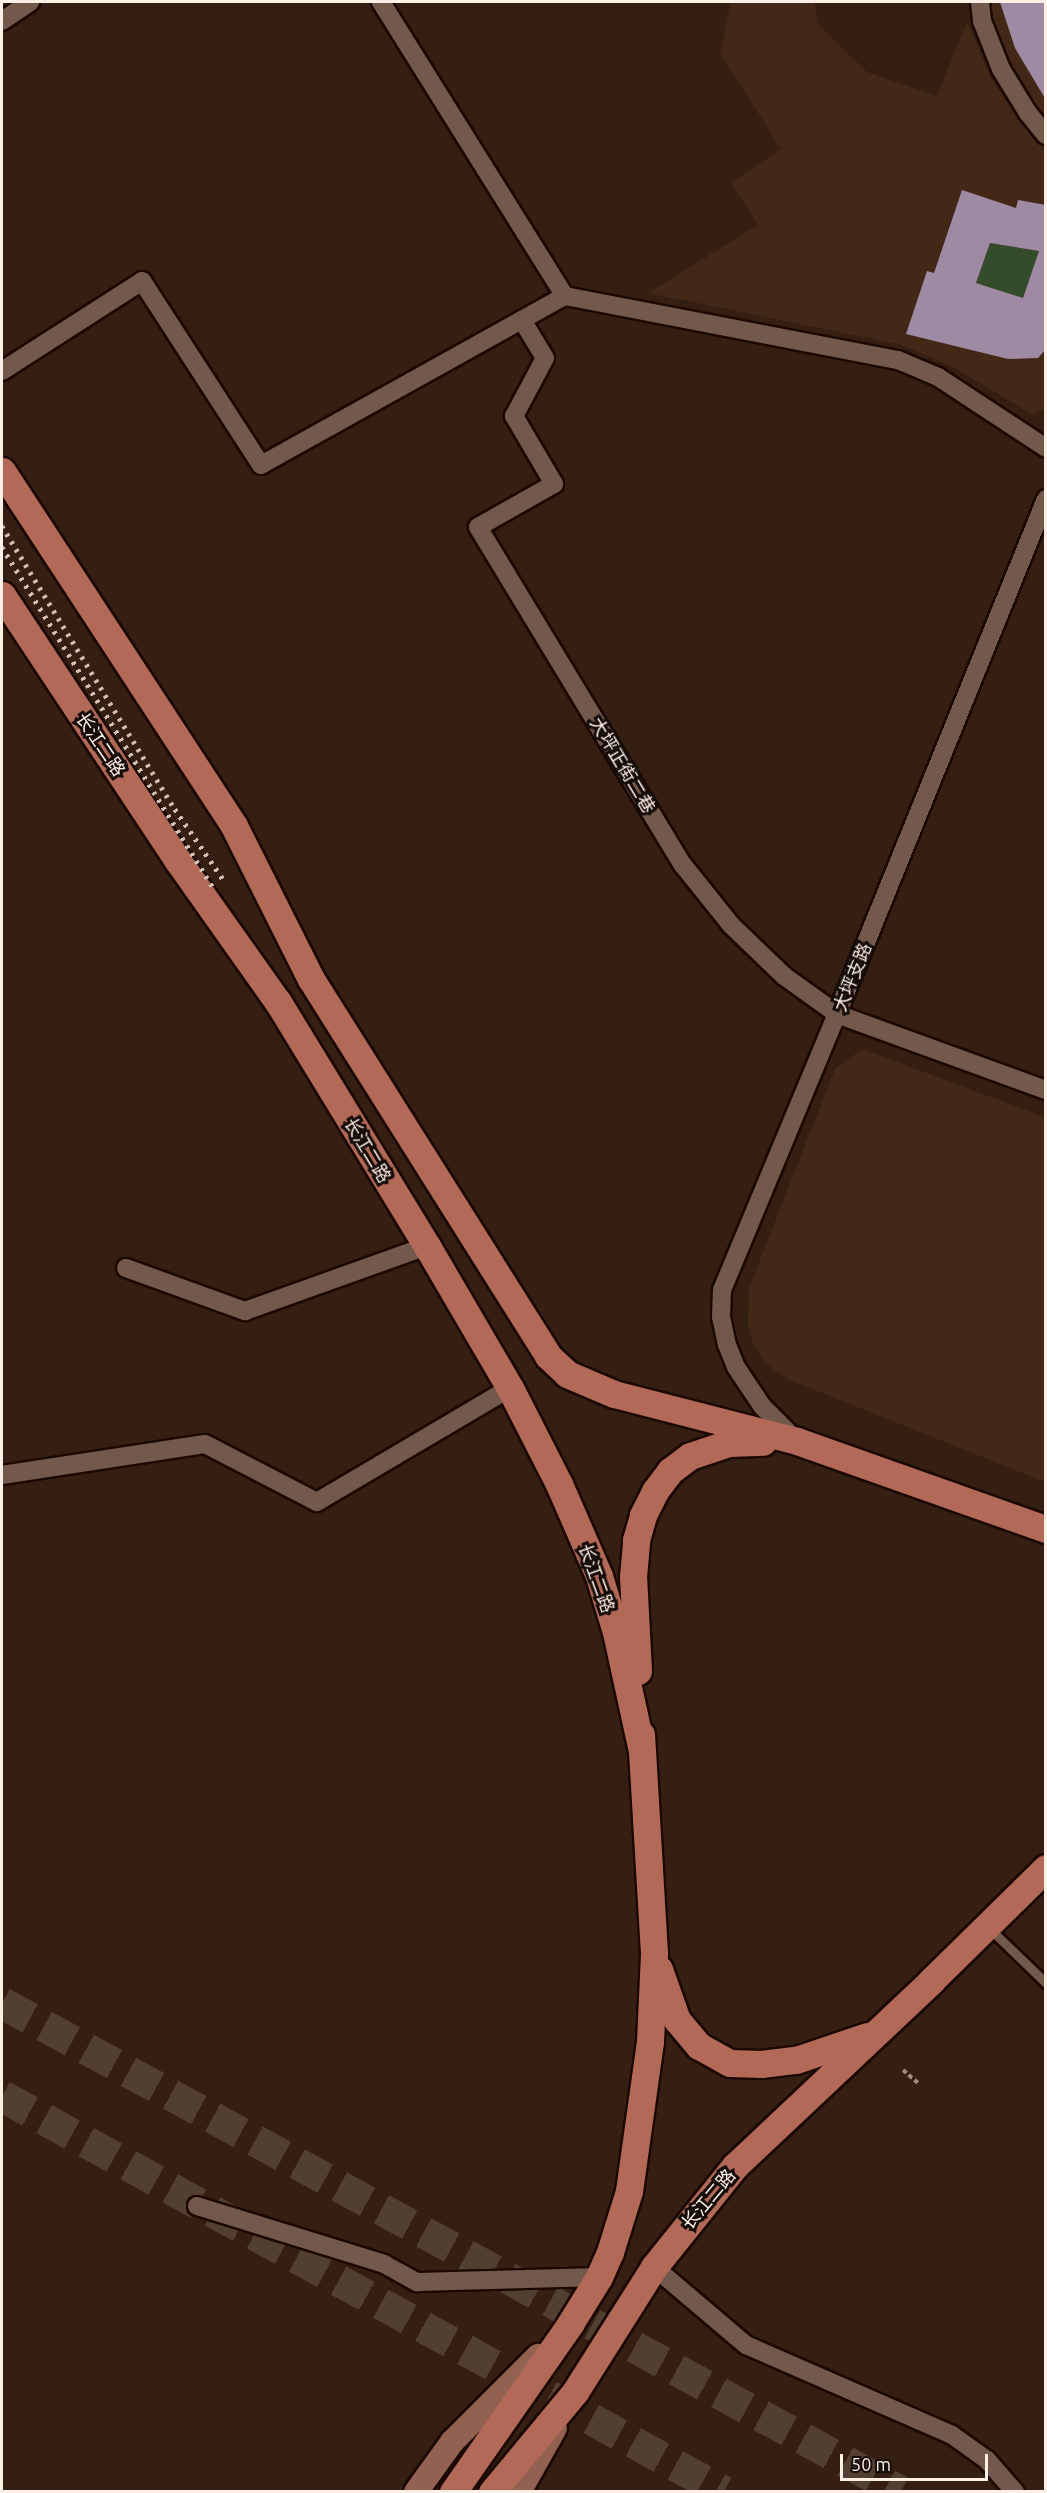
<!DOCTYPE html>
<html>
<head>
<meta charset="utf-8">
<style>
	body { margin:0 }
	#map { position:relative; width:1047px; height:2493px; overflow:hidden; background:#351f12; font-family:Ubuntu,"Noto Sans SC",sans-serif }
	div>[style] { position:absolute }
	[style*='--x'] { left:calc(var(--x)*1px); top:calc(var(--y)*1px); width:calc(var(--w)*1px); rotate:calc(var(--a)*1deg) }
	.built>* { inset:0; background:#432817 }
	.green>* { inset:0; background:#344c2c }
	.building>* { inset:0; background:#9e8ba3 }
	.highway-tunnel>* { height:32px; margin-top:-16px; transform-origin:0; background:repeating-linear-gradient(90deg,#533e32 0 32px,transparent 0 48px) }
	.path>* { height:4px; margin-top:-2px; transform-origin:0; background:repeating-linear-gradient(90deg,#9f8c81 0 4.5px,transparent 0 7.5px) }
	.roads { filter:drop-shadow(2px 0 #1b0801) drop-shadow(-2px 0 #1b0801) drop-shadow(0 2px #1b0801) drop-shadow(0 -2px #1b0801) }
	.lane>* { height:9px; margin:-4.5px; padding:0 4.5px; transform-origin:4.5px; border-radius:4.5px; background:#73594b }
	.street>* { height:18px; margin:-9px; padding:0 9px; transform-origin:9px; border-radius:9px; background:#73594b }
	.secondary>* { height:24px; margin:-12px; padding:0 12px; transform-origin:12px; border-radius:12px; background:#936151 }
	.primary>* { height:27px; margin:-13.5px; padding:0 13.5px; transform-origin:13.5px; border-radius:13.5px; background:#b36957 }
	.rail>* { height:4.5px; margin-top:-2.25px; transform-origin:0; background:repeating-linear-gradient(90deg,#d1c0b6 0 3px,transparent 0 9px) }
	span { translate:-50% -50%; white-space:nowrap; text-align:center; line-height:1.15; -webkit-text-stroke:6px #150c07; paint-order:stroke }
	.street-label { font-size:18px; color:#fff0e7 }
	.frame { position:absolute; inset:0; border:3px solid #fff0e7; pointer-events:none }
	.scale { position:absolute; left:840px; top:2454px; width:148px; height:27px; box-sizing:border-box; border:3px solid #fff0e7; border-top:0; padding-left:8px; font-size:18px; line-height:21px; white-space:nowrap; color:#fff0e7; -webkit-text-stroke:4px #150c07; paint-order:stroke }
</style>
</head>
<body>
<div id="map">
	<div class="built">
		<i style="clip-path:polygon(731px 2px,815px 2px,817px 23px,867px 72px,937px 96px,967px 22px,990px 76px,1020px 122px,1045px 150px,1046px 409px,1032px 414px,951px 366px,899px 344px,648px 293px,758px 225px,731px 183px,781px 149px,720px 53px)"></i>
		<i style="clip-path:polygon(981px 2px,1045px 2px,1045px 126px,1007px 68px)"></i>
		<i style="clip-path:polygon(862px 1049px,1045px 1117px,1045px 1482px,790px 1380px,774px 1370px,761px 1357px,753px 1343px,748px 1324px,749px 1288px,835px 1069px)"></i>
	</div>
	<div class="green">
		<i style="clip-path:polygon(990px 243px,1039px 251px,1021px 303px,1015px 296px,983px 285px,975px 287px)"></i>
	</div>
	<div class="building">
		<i style="clip-path:polygon(1000px 2px,1046px 2px,1046px 100px,1015px 48px)"></i>
		<i style="clip-path:polygon(evenodd,962px 190px,1016px 208px,1018px 200px,1046px 205px,1046px 349px,1038px 358px,1008px 359px,906px 334px,927px 271px,934px 273px,962px 190px,990px 243px,1039px 251px,1023px 298px,976px 283px,990px 243px)"></i>
	</div>
	<div class="highway-tunnel">
		<i style="--x:2;--y:2003;--w:1023;--a:28.54"></i>
		<i style="--x:2;--y:2096;--w:823;--a:28.74"></i>
	</div>
	<div class="path">
		<i style="--x:903;--y:2070;--w:21;--a:41"></i>
	</div>
	<div class="roads">
		<div class="lane">
			<i style="--x:989;--y:1928;--w:79;--a:44"></i>
		</div>
		<div class="street">
			<i style="--x:381;--y:2;--w:347;--a:58"></i>
			<i style="--x:980;--y:2;--w:19;--a:84"></i>
			<i style="--x:982;--y:21;--w:52;--a:68.4"></i>
			<i style="--x:1001;--y:69;--w:52;--a:58.5"></i>
			<i style="--x:1028;--y:113;--w:28;--a:51"></i>
			<i style="--x:2;--y:21;--w:34;--a:-34"></i>
			<i style="--x:522;--y:320;--w:44;--a:58.8"></i>
			<i style="--x:545;--y:358;--w:66;--a:118.1"></i>
			<i style="--x:514;--y:416;--w:79;--a:59.5"></i>
			<i style="--x:554;--y:484;--w:87;--a:150.5"></i>
			<i style="--x:478;--y:527;--w:395;--a:58.8"></i>
			<i style="--x:683;--y:865;--w:77;--a:51.3"></i>
			<i style="--x:731;--y:925;--w:74;--a:43.9"></i>
			<i style="--x:784;--y:976;--w:65;--a:35.6"></i>
			<i style="--x:837;--y:1014;--w:222;--a:20"></i>
			<i style="--x:2;--y:371;--w:166;--a:-32.7"></i>
			<i style="--x:142;--y:281;--w:219;--a:57.1"></i>
			<i style="--x:261;--y:465;--w:348;--a:-29.1"></i>
			<i style="--x:565;--y:296;--w:339;--a:10.9"></i>
			<i style="--x:898;--y:360;--w:43;--a:23"></i>
			<i style="--x:938;--y:377;--w:129;--a:33.3"></i>
			<i style="--x:126;--y:1268;--w:127;--a:19.9"></i>
			<i style="--x:245;--y:1311;--w:193;--a:-19.7"></i>
			<i style="--x:796;--y:1440;--w:48;--a:-135"></i>
			<i style="--x:762;--y:1406;--w:47;--a:-123.7"></i>
			<i style="--x:736;--y:1367;--w:24;--a:-112"></i>
			<i style="--x:727;--y:1345;--w:29;--a:-102"></i>
			<i style="--x:721;--y:1317;--w:27;--a:-88"></i>
			<i style="--x:722;--y:1290;--w:299;--a:-67.4"></i>
			<i style="--x:837;--y:1014;--w:556;--a:-67.91"></i>
			<i style="--x:2;--y:1475;--w:205;--a:-8.7"></i>
			<i style="--x:205;--y:1444;--w:126;--a:27.4"></i>
			<i style="--x:317;--y:1502;--w:224;--a:-30.6"></i>
			<i style="--x:197;--y:2206;--w:196;--a:17.2"></i>
			<i style="--x:384;--y:2264;--w:38;--a:29"></i>
			<i style="--x:417;--y:2282;--w:182;--a:-1.6"></i>
			<i style="--x:654;--y:2267;--w:121;--a:40.3"></i>
			<i style="--x:746;--y:2345;--w:225;--a:23.6"></i>
			<i style="--x:952;--y:2435;--w:43;--a:35.5"></i>
			<i style="--x:987;--y:2460;--w:43;--a:48.8"></i>
		</div>
		<div class="secondary">
			<i style="--x:416;--y:2492;--w:62;--a:-54.2"></i>
			<i style="--x:452;--y:2442;--w:122;--a:-45"></i>
			<i style="--x:519;--y:2492;--w:73;--a:-60.6"></i>
		</div>
		<div class="primary">
			<i style="--x:2;--y:471;--w:424;--a:56.8"></i>
			<i style="--x:234;--y:826;--w:171;--a:63.3"></i>
			<i style="--x:311;--y:979;--w:445;--a:57.8"></i>
			<i style="--x:548;--y:1356;--w:26;--a:43"></i>
			<i style="--x:567;--y:1374;--w:51;--a:23.1"></i>
			<i style="--x:614;--y:1394;--w:189;--a:14.4"></i>
			<i style="--x:797;--y:1441;--w:264;--a:19.5"></i>
			<i style="--x:2;--y:595;--w:319;--a:56.5"></i>
			<i style="--x:178;--y:861;--w:173;--a:54.7"></i>
			<i style="--x:278;--y:1002;--w:286;--a:58.6"></i>
			<i style="--x:427;--y:1246;--w:164;--a:59.7"></i>
			<i style="--x:510;--y:1388;--w:108;--a:63"></i>
			<i style="--x:559;--y:1484;--w:100;--a:66.5"></i>
			<i style="--x:599;--y:1576;--w:59;--a:73.1"></i>
			<i style="--x:616;--y:1632;--w:122;--a:77.7"></i>
			<i style="--x:638;--y:1671;--w:94;--a:-93"></i>
			<i style="--x:633;--y:1577;--w:37;--a:-85"></i>
			<i style="--x:636;--y:1540;--w:26;--a:-74"></i>
			<i style="--x:643;--y:1515;--w:27;--a:-63"></i>
			<i style="--x:655;--y:1491;--w:25;--a:-53"></i>
			<i style="--x:670;--y:1471;--w:25;--a:-37"></i>
			<i style="--x:690;--y:1456;--w:41;--a:-18.4"></i>
			<i style="--x:729;--y:1443;--w:34;--a:-2"></i>
			<i style="--x:659;--y:1969;--w:54;--a:70.6"></i>
			<i style="--x:677;--y:2020;--w:34;--a:50"></i>
			<i style="--x:699;--y:2046;--w:35;--a:29"></i>
			<i style="--x:730;--y:2063;--w:31;--a:2"></i>
			<i style="--x:761;--y:2064;--w:35;--a:-7"></i>
			<i style="--x:796;--y:2060;--w:75;--a:-18.7"></i>
			<i style="--x:453;--y:2492;--w:205;--a:-55.1"></i>
			<i style="--x:570;--y:2324;--w:55;--a:-58.3"></i>
			<i style="--x:599;--y:2277;--w:27;--a:-66"></i>
			<i style="--x:610;--y:2252;--w:64;--a:-72.7"></i>
			<i style="--x:629;--y:2191;--w:150;--a:-82"></i>
			<i style="--x:650;--y:2042;--w:89;--a:-87.4"></i>
			<i style="--x:654;--y:1953;--w:219;--a:-93.4"></i>
			<i style="--x:492;--y:2492;--w:130;--a:-50.3"></i>
			<i style="--x:575;--y:2392;--w:148;--a:-57.7"></i>
			<i style="--x:654;--y:2267;--w:129;--a:-51.3"></i>
			<i style="--x:735;--y:2166;--w:270;--a:-43.3"></i>
			<i style="--x:931;--y:1981;--w:161;--a:-44.5"></i>
		</div>
	</div>
	<div class="rail">
		<i style="--x:2;--y:526;--w:332;--a:58.6"></i>
		<i style="--x:175;--y:809;--w:88;--a:55.6"></i>
		<i style="--x:2;--y:547;--w:402;--a:58.2"></i>
	</div>
	<div class="street-label">
		<span style="left:101px;top:744px;rotate:56deg">长江二路</span>
		<span style="left:623px;top:765px;rotate:59deg">大坪正街二巷</span>
		<span style="left:852px;top:977px;rotate:-68deg">大坪支路</span>
		<span style="left:368px;top:1150px;rotate:59deg">长江二路</span>
		<span style="left:597px;top:1578px;rotate:70deg">长江二路</span>
		<span style="left:708px;top:2199px;rotate:-50deg">长江二路</span>
	</div>
	<div class="frame"></div>
	<div class="scale">50 m</div>
</div>
</body>
</html>
